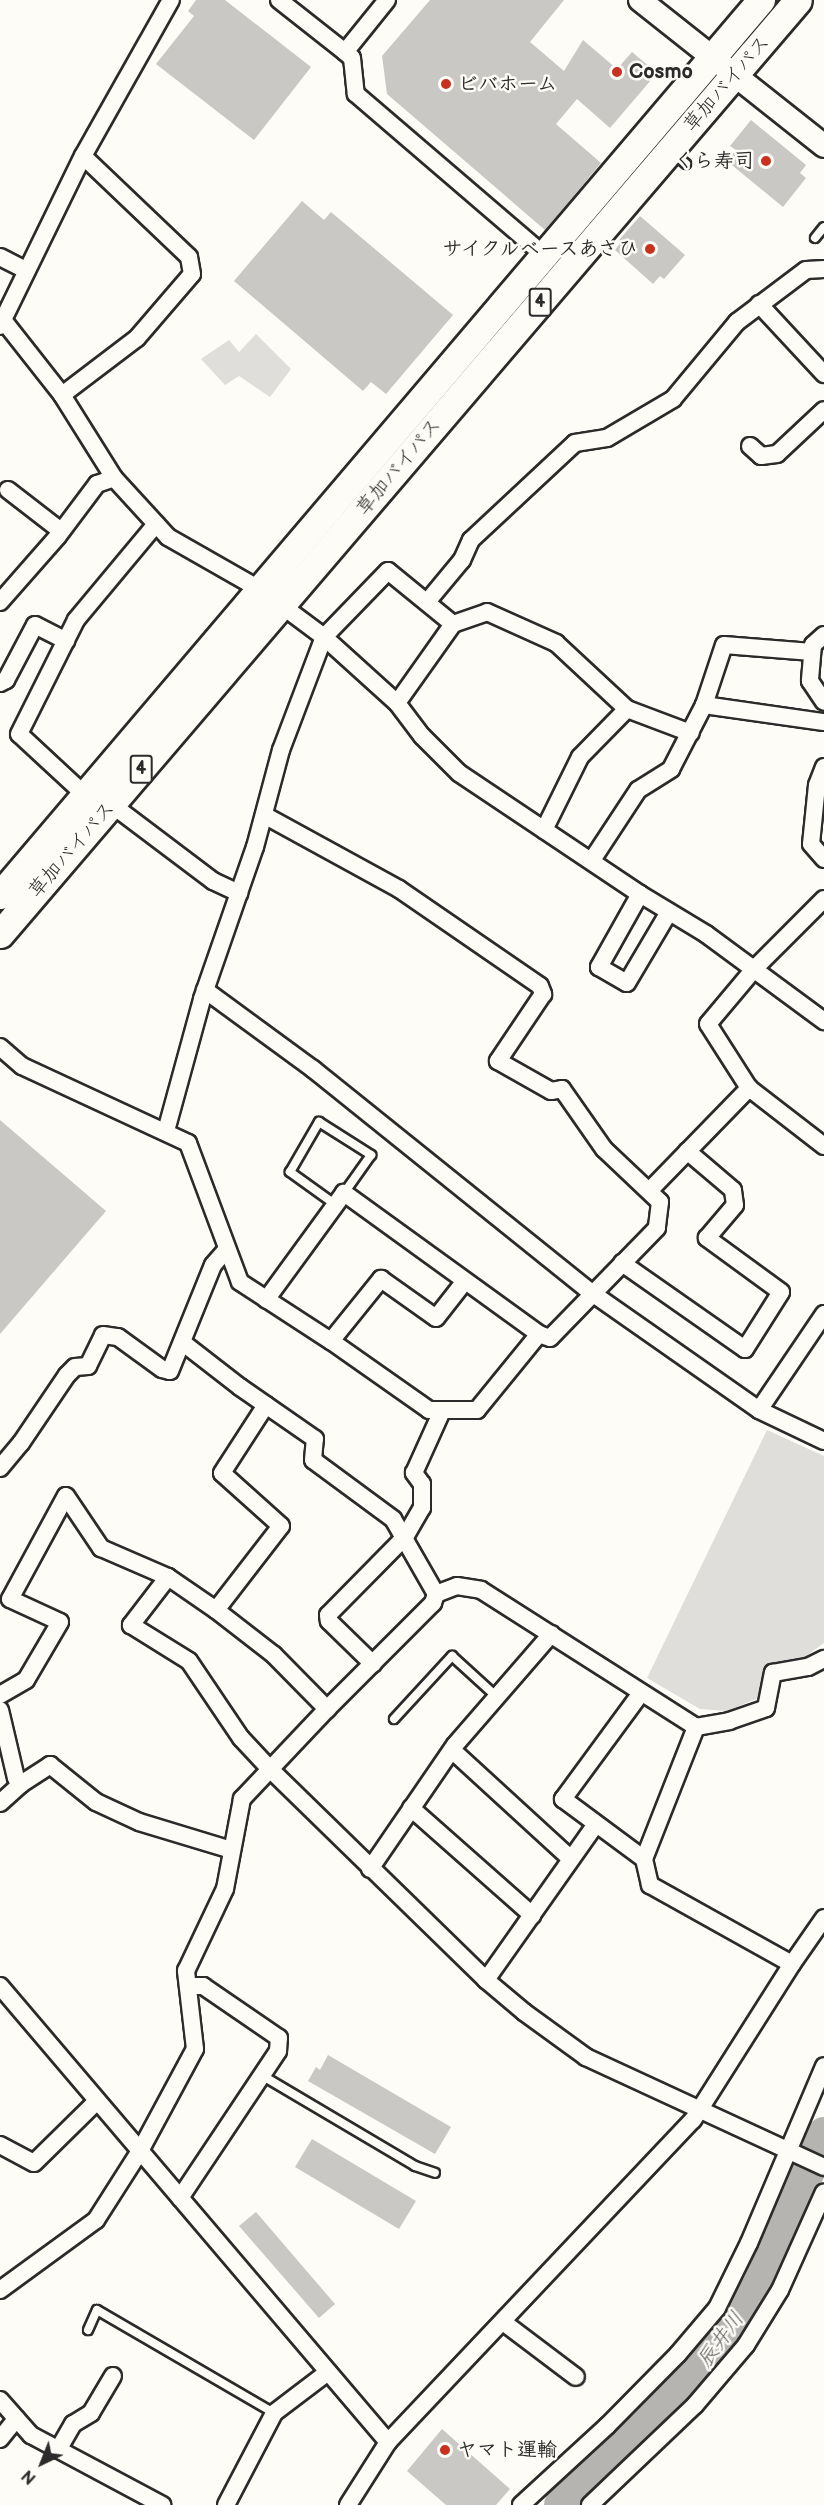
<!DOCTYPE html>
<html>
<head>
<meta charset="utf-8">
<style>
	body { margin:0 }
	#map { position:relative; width:824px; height:2505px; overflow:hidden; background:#fdfcf7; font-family:"Balsamiq Sans","Klee One",sans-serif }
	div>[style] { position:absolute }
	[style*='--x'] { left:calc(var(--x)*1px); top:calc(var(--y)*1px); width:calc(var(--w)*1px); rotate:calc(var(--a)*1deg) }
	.green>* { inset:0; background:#dfdeda }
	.river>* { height:34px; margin:-17px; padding:0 17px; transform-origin:17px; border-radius:17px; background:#b5b4b1 }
	.building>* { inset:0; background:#c9c8c4 }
	.roads { filter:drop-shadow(2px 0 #2b2b2b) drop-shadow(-2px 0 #2b2b2b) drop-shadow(0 2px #2b2b2b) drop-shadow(0 -2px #2b2b2b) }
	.service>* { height:8px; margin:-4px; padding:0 4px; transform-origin:4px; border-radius:4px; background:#fdfcf7 }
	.minor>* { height:16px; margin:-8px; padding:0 8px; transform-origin:8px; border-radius:8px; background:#fdfcf7 }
	.secondary>* { height:22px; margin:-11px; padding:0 11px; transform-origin:11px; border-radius:11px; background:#fdfcf7 }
	.trunk>* { height:27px; margin:-13.5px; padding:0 13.5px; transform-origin:13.5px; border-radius:13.5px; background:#fdfcf7 }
	.dots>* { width:16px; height:16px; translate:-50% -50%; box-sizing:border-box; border:3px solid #fdfcf7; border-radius:50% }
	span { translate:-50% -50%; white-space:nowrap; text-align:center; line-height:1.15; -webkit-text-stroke:5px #fdfcf7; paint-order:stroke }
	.shield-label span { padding:2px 4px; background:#fdfcf7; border:2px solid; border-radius:4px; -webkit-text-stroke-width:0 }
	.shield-label { font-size:18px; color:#2b2b2b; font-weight:700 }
	.poi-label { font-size:20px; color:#2b2b2b; font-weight:700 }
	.left { translate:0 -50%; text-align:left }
	.right { translate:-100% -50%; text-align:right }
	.street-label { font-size:20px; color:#2b2b2b }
	.water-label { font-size:21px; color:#5b5b5a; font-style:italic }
	.north { position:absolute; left:12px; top:2433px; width:60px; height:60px; -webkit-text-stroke:4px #fdfcf7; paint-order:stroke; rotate:223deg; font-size:16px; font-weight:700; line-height:24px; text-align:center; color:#2b2b2b }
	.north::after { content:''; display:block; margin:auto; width:21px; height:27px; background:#2b2b2b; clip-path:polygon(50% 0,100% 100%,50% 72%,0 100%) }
</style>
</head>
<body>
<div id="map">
	<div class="green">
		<i style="clip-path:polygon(256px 334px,291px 369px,270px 397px,239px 376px,225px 385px,201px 359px,229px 340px,239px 352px)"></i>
		<i style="clip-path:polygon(767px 1430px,824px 1456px,824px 1643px,802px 1659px,767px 1667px,759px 1698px,726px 1711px,700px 1709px,647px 1678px)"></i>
	</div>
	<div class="river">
		<i style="--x:561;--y:2505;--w:189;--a:-43.9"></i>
		<i style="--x:697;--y:2374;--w:50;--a:-51.5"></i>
		<i style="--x:728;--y:2335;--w:60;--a:-57.9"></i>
		<i style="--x:760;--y:2284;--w:163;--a:-66.9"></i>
	</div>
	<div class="building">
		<i style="clip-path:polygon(196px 0,225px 0,311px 67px,254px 140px,156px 64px,194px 16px,188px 11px)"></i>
		<i style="clip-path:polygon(430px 0,564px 0,530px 42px,564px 71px,583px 40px,617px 69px,632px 52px,657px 73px,610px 128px,577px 99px,556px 124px,601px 163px,545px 230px,387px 94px,382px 56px)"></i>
		<i style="clip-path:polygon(751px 120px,806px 165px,800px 173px,806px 178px,783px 207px,727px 161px,736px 150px,730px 146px)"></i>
		<i style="clip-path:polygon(302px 201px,324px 220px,331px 212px,453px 315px,386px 394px,371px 382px,363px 391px,234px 281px)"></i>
		<i style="clip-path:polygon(640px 216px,685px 255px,664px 279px,660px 276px,653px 284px,615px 250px,621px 242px,619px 240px)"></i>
		<i style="clip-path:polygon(0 1120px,106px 1211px,0 1334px)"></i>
		<i style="clip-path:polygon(328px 2055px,451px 2127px,435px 2154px,308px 2081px,316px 2067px,320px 2070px)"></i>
		<i style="clip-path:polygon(312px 2139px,416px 2201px,399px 2229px,295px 2167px)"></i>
		<i style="clip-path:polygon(256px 2212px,335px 2304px,319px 2318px,239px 2226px)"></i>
		<i style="clip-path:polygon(442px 2429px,510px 2489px,496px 2505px,446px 2505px,407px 2471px)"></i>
	</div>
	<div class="roads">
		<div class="service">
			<i style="--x:673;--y:153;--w:17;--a:40"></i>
			<i style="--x:815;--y:238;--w:14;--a:-51"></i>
			<i style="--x:336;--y:1205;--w:57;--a:-144.3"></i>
			<i style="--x:290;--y:1172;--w:58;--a:-59.9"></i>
			<i style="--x:319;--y:1122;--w:62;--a:32.4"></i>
			<i style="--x:371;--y:1155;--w:47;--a:125.4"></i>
			<i style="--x:394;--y:1719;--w:86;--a:-47.4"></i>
			<i style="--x:452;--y:1656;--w:59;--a:42.3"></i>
			<i style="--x:263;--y:2076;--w:177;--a:30.6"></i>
			<i style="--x:415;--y:2166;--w:21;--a:19"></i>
			<i style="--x:88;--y:2330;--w:22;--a:-66"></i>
			<i style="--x:97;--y:2310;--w:205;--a:30.2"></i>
		</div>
		<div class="minor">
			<i style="--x:279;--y:0;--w:84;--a:38.2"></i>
			<i style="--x:387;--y:0;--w:67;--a:128.9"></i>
			<i style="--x:345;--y:52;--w:9;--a:41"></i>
			<i style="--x:352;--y:58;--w:36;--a:84"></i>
			<i style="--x:356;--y:94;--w:248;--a:40.6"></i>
			<i style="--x:0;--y:257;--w:29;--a:27"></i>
			<i style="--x:759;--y:304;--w:96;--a:47.1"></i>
			<i style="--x:3;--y:320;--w:95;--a:51.8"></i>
			<i style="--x:62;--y:395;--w:98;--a:57.9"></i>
			<i style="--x:114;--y:478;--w:80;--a:47.5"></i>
			<i style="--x:168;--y:537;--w:107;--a:29.7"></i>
			<i style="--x:261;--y:590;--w:79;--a:36.7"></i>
			<i style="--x:324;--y:637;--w:98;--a:42.1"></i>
			<i style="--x:397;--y:703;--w:41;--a:52.9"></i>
			<i style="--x:422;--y:736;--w:52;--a:45"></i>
			<i style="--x:459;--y:773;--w:218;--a:33.8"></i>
			<i style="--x:640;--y:894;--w:77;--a:31.2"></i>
			<i style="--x:706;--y:934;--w:147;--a:36.4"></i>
			<i style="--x:0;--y:326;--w:189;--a:-64"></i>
			<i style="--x:83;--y:156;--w:179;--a:-60.6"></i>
			<i style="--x:62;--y:395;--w:94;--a:-37.2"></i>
			<i style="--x:137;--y:338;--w:84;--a:-49.3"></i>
			<i style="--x:192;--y:274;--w:17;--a:-100"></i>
			<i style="--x:189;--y:257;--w:146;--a:-136.4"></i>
			<i style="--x:750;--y:446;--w:15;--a:42"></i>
			<i style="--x:761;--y:456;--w:16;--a:-7"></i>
			<i style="--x:777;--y:454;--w:64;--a:-43.1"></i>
			<i style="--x:8;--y:490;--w:67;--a:37.7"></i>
			<i style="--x:0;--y:602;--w:88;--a:-48.7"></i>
			<i style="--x:58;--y:536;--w:65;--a:-53.1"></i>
			<i style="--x:97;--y:484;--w:18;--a:-19"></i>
			<i style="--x:427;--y:602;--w:55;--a:-50.2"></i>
			<i style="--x:462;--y:560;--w:22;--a:-66"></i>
			<i style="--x:471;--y:540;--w:142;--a:-43"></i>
			<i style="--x:575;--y:443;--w:32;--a:-9"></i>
			<i style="--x:607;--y:438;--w:77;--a:-30.6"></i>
			<i style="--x:673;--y:399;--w:100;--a:-50.3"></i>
			<i style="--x:737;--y:322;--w:86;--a:-37"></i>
			<i style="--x:806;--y:270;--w:18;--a:-3"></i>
			<i style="--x:824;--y:635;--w:15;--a:138"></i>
			<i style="--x:813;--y:645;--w:36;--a:95"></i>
			<i style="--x:810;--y:681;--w:25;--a:56"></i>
			<i style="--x:0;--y:683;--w:7;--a:-27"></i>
			<i style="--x:6;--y:680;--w:62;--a:-62.2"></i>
			<i style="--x:35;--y:625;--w:35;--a:27"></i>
			<i style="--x:397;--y:703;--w:97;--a:-54.7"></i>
			<i style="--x:453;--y:624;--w:36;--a:-19"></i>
			<i style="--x:487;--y:612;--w:76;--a:24.2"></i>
			<i style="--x:556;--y:643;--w:97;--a:42.9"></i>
			<i style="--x:627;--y:709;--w:68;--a:20.6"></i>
			<i style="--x:704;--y:705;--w:121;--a:8.1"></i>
			<i style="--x:824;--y:767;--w:19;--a:111"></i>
			<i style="--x:817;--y:785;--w:59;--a:95.8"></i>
			<i style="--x:811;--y:844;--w:20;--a:49"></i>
			<i style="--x:86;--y:796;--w:91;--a:-137.2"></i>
			<i style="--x:19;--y:734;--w:127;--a:-63.4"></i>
			<i style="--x:76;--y:620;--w:125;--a:-50.2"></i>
			<i style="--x:111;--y:804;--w:128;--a:37"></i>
			<i style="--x:213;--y:881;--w:29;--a:25"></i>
			<i style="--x:264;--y:815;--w:154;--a:28.7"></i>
			<i style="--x:399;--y:889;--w:171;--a:34.5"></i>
			<i style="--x:540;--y:986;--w:9;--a:69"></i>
			<i style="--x:543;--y:994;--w:81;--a:123.9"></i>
			<i style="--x:498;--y:1061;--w:61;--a:29.5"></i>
			<i style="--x:551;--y:1091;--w:11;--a:-10"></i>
			<i style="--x:562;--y:1089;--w:73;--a:55"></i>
			<i style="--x:604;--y:1149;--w:77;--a:43.4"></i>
			<i style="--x:660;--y:1202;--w:26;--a:97"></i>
			<i style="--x:657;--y:1228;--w:153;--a:134.2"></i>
			<i style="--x:550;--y:1338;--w:12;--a:-160"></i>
			<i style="--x:539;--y:1334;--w:241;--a:-144.1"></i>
			<i style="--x:344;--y:1193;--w:132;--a:126.1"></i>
			<i style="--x:544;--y:830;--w:81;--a:-63.7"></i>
			<i style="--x:580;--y:757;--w:67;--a:-45.6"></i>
			<i style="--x:592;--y:860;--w:84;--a:-56.7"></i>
			<i style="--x:638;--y:790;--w:39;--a:-32"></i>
			<i style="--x:671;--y:769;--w:72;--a:-62.7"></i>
			<i style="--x:704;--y:705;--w:63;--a:-71.6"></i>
			<i style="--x:724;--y:645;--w:88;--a:4.5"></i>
			<i style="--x:640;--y:894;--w:84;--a:119.3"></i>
			<i style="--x:599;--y:967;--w:32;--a:30"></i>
			<i style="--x:627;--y:983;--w:82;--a:-59.4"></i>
			<i style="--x:824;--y:899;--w:98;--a:135"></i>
			<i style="--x:755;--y:968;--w:73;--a:130"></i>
			<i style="--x:708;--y:1024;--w:76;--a:57.4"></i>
			<i style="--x:749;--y:1088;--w:95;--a:37.7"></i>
			<i style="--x:205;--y:990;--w:134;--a:36.2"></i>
			<i style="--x:313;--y:1069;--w:358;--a:38.8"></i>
			<i style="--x:592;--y:1293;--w:204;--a:35"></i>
			<i style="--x:759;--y:1410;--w:72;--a:25.5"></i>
			<i style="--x:0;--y:1047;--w:29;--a:41"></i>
			<i style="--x:22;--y:1066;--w:183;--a:24.9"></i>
			<i style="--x:188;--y:1143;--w:148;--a:69.5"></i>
			<i style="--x:240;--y:1282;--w:108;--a:33"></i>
			<i style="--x:331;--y:1341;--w:120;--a:35.1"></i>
			<i style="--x:429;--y:1410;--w:48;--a:0"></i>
			<i style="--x:477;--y:1410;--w:98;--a:-50.8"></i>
			<i style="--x:166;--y:1131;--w:137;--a:-74.7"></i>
			<i style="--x:202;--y:999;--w:161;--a:-70.8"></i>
			<i style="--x:255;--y:847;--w:100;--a:-75"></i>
			<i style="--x:281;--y:750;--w:121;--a:-69.2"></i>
			<i style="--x:324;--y:637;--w:92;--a:-45.9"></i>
			<i style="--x:388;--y:571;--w:84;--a:39.2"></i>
			<i style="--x:649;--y:1191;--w:144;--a:-45.8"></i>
			<i style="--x:622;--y:1263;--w:150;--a:35"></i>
			<i style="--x:745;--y:1349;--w:67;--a:-57.7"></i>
			<i style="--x:781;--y:1292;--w:92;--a:-143.9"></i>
			<i style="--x:707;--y:1238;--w:43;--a:-49.7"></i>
			<i style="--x:735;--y:1205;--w:15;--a:-98"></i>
			<i style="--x:733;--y:1190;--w:60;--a:-139.7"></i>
			<i style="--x:331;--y:1341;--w:80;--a:-51.1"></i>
			<i style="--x:381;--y:1279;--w:67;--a:35.3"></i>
			<i style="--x:436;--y:1318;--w:47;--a:-51.9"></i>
			<i style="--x:759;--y:1410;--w:116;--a:-55.9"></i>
			<i style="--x:0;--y:1468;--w:33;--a:-50"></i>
			<i style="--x:21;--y:1443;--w:82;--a:-55.9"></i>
			<i style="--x:67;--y:1375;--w:11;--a:-45"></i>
			<i style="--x:75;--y:1367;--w:13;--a:-4"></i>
			<i style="--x:88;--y:1366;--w:34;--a:-64"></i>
			<i style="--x:103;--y:1335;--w:15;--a:8"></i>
			<i style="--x:118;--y:1337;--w:54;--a:36"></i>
			<i style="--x:162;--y:1369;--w:8;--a:14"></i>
			<i style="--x:170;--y:1371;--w:114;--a:-67.9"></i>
			<i style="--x:213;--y:1265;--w:20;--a:-49"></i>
			<i style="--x:168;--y:1577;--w:61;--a:127.6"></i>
			<i style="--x:131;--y:1625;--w:68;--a:31.8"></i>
			<i style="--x:189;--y:1661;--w:93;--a:56"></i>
			<i style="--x:241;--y:1738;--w:42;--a:46.9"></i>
			<i style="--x:270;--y:1769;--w:302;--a:44.3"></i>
			<i style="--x:486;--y:1980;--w:50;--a:40.1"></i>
			<i style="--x:524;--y:2012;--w:77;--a:36"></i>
			<i style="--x:586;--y:2057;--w:262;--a:24.8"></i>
			<i style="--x:436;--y:1594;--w:22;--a:-21"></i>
			<i style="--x:457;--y:1586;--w:24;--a:9"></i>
			<i style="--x:481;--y:1590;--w:255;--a:32.5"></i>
			<i style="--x:696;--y:1727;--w:34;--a:-10"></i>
			<i style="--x:729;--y:1721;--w:39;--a:-19"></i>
			<i style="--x:766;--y:1708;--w:36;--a:-79"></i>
			<i style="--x:773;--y:1673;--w:36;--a:-10"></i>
			<i style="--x:808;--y:1667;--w:18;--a:-27"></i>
			<i style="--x:216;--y:1610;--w:106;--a:-52.3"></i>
			<i style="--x:281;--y:1526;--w:79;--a:-138.1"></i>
			<i style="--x:222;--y:1473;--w:81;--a:-57.1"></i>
			<i style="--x:373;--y:1664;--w:62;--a:-135.7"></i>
			<i style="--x:329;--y:1621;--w:6;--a:-99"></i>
			<i style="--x:328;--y:1615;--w:110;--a:-45.4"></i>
			<i style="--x:405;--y:1537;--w:34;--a:-60"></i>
			<i style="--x:422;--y:1508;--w:24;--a:-90"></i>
			<i style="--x:422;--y:1484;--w:14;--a:-126"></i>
			<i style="--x:414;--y:1473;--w:68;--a:-65.7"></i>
			<i style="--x:641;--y:1693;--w:132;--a:126.3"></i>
			<i style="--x:563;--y:1799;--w:101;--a:36.5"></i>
			<i style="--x:0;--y:1695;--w:30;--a:-30"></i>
			<i style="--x:26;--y:1680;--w:67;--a:-59.6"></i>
			<i style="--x:60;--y:1622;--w:55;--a:-155.3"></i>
			<i style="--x:10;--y:1599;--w:117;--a:-61.5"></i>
			<i style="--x:66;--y:1496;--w:63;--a:56.1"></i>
			<i style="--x:101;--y:1548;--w:73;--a:23.4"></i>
			<i style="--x:168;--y:1577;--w:58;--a:34.5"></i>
			<i style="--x:216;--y:1610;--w:73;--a:37.8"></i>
			<i style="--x:274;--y:1655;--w:76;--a:45.5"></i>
			<i style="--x:0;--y:1710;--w:70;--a:76.8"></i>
			<i style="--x:16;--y:1778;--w:8;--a:50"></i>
			<i style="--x:696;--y:1727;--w:142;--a:111.5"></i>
			<i style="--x:644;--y:1859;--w:27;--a:77"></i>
			<i style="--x:650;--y:1885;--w:162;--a:29.1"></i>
			<i style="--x:452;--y:1750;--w:161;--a:42.5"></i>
			<i style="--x:0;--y:1803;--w:28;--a:-42"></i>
			<i style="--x:21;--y:1784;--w:35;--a:-33"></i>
			<i style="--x:50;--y:1765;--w:59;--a:38.8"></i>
			<i style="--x:96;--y:1802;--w:47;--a:24.9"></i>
			<i style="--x:139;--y:1822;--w:97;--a:16.8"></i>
			<i style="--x:411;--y:1808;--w:162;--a:41.5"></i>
			<i style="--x:370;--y:1869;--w:150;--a:-55.6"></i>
			<i style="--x:455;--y:1745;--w:147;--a:-49.1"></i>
			<i style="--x:486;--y:1980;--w:191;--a:-54.8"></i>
			<i style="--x:0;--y:1986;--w:599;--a:49.61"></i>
			<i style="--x:0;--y:2145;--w:38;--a:28"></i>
			<i style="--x:34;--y:2163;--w:88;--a:-44.5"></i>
			<i style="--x:180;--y:2198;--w:177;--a:-56.3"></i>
			<i style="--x:278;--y:2051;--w:13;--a:-86"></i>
			<i style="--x:279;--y:2038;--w:92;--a:-145.6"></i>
			<i style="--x:203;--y:1986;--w:15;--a:180"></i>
			<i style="--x:0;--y:2290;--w:119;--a:-36.1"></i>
			<i style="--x:96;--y:2220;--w:82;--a:-57.5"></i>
			<i style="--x:140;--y:2151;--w:116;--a:-61.7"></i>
			<i style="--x:195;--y:2049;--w:79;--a:-96.6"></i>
			<i style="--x:186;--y:1971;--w:91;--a:-64.6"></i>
			<i style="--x:225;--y:1889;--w:92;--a:-79.3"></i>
			<i style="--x:242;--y:1799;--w:124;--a:-46.6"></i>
			<i style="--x:327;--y:1709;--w:150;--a:-45"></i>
			<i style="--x:433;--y:1603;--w:9;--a:-72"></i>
			<i style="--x:436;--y:1594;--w:86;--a:-119.8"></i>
			<i style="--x:393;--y:1519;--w:99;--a:-143.6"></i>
			<i style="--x:313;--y:1460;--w:21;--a:-85"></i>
			<i style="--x:315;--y:1439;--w:91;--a:-145.3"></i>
			<i style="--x:240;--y:1387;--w:73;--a:-142.2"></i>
			<i style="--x:503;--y:2322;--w:91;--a:37"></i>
			<i style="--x:0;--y:2400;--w:47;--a:48.5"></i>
			<i style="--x:31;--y:2435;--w:149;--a:28.1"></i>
			<i style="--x:0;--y:2439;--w:26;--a:-51"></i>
			<i style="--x:58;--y:2450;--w:30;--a:-60"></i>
			<i style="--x:73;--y:2424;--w:21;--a:-31"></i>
			<i style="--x:91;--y:2413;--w:43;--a:-59.3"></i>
			<i style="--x:226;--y:2505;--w:104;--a:-62.4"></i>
			<i style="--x:274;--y:2413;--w:68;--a:-37.2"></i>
			<i style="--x:348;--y:2505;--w:75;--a:-57.6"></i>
			<i style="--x:388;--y:2442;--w:444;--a:-46.6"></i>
			<i style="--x:693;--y:2120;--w:185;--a:-57.6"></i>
			<i style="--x:792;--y:1964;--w:56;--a:-55.2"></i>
			<i style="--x:521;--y:2505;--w:117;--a:-42.6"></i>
			<i style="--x:607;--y:2426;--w:101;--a:-45.4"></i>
			<i style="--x:678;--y:2354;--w:60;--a:-49.7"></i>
			<i style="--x:717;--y:2308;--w:72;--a:-63.8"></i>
			<i style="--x:749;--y:2243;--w:192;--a:-67"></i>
			<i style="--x:590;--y:2505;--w:145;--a:-43.6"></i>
			<i style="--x:695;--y:2405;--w:79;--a:-49.6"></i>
			<i style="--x:746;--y:2345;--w:65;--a:-58.3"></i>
			<i style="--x:780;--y:2290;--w:107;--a:-65.8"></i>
		</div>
		<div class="secondary">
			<i style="--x:640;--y:0;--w:235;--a:38.4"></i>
		</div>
		<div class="trunk">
			<i style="--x:0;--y:895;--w:1175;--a:-49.63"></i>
			<i style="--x:0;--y:934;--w:1228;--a:-49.49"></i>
		</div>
	</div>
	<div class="dots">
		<i style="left:617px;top:72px;background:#c8321e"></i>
		<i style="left:446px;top:84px;background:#c8321e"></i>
		<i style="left:766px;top:161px;background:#c8321e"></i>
		<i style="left:650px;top:249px;background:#c8321e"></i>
		<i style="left:445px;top:2450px;background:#c8321e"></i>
	</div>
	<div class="shield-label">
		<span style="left:540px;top:302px">4</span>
		<span style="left:141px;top:769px">4</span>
	</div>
	<div class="poi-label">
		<span class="left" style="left:629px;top:72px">Cosmo</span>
		<span class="left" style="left:458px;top:84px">ビバホーム</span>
		<span class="right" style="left:754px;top:161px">くら寿司</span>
		<span class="right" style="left:638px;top:249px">サイクルベースあさひ</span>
		<span class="left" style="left:457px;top:2450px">ヤマト運輸</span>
	</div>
	<div class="street-label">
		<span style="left:727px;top:84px;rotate:-49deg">草加バイパス</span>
		<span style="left:399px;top:467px;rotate:-50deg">草加バイパス</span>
		<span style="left:72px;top:850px;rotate:-49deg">草加バイパス</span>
	</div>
	<div class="water-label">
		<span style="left:721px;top:2340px;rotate:-54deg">辰井川</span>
	</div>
	<div class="north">N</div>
</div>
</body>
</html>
